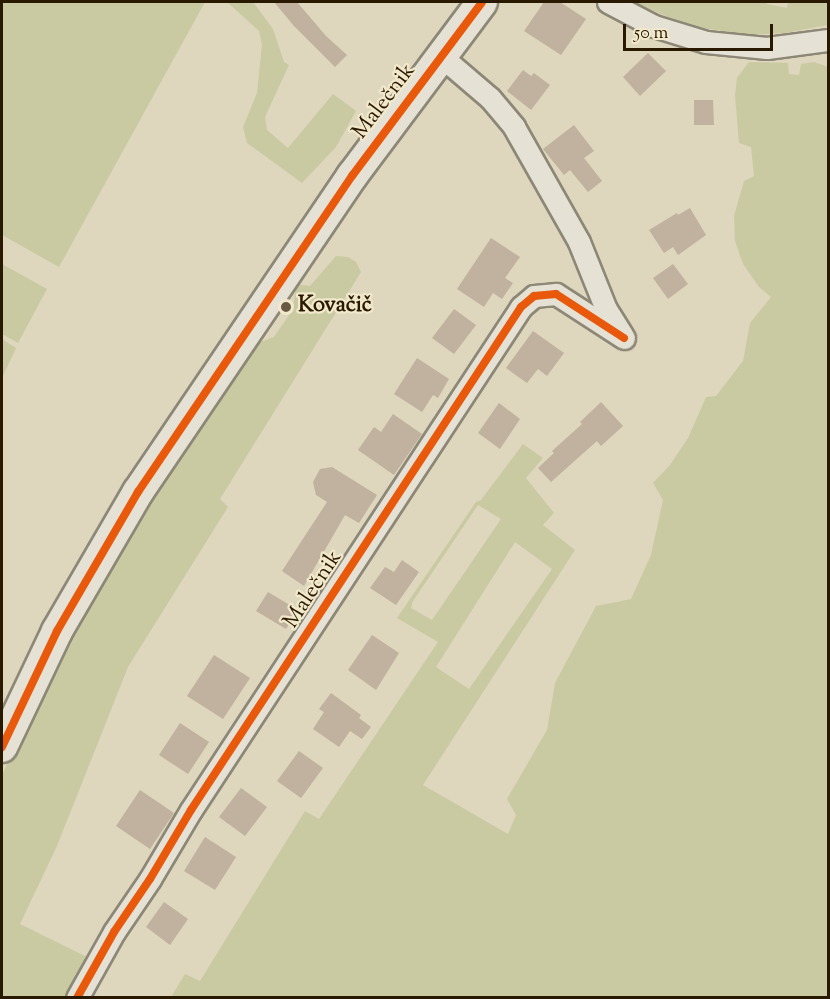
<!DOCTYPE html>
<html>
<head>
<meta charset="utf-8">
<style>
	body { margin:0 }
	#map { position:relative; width:830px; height:999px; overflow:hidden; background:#ded6bd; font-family:"Sorts Mill Goudy",serif }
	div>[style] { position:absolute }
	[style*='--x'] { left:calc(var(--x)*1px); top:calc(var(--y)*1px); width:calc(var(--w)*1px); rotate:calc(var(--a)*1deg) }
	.green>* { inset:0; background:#c9caa2 }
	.building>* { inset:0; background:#c1b19f }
	.roads { filter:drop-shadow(2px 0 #8d8776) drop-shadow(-2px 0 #8d8776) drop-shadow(0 2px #8d8776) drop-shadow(0 -2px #8d8776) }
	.street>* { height:21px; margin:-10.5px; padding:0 10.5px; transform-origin:10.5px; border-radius:10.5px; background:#e5e1d4 }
	.secondary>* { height:30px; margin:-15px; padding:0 15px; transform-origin:15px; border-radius:15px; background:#e5e1d4 }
	.cycleway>* { height:8px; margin:-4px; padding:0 4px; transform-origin:4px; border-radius:4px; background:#e8590c }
	.dots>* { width:16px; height:16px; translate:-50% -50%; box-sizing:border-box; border:3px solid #f2e9cc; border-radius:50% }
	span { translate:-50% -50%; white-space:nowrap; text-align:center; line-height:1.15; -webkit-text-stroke:4.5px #f2e9cc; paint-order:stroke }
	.street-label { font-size:22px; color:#2a1901 }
	.poi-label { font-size:22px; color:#2a1901; font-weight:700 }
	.left { translate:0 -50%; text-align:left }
	.frame { position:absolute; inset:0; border:3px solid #2a1901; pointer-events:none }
	.scale { position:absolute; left:623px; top:24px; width:150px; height:27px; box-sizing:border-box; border:3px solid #2a1901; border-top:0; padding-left:8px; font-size:18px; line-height:21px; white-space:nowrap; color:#2a1901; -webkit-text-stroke:4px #f2e9cc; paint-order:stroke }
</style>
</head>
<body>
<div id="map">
	<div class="green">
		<i style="clip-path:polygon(2px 2px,205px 2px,59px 267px,2px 235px)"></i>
		<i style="clip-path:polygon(227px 2px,253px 2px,273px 29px,284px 62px,289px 65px,265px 117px,267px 130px,288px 148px,333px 94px,356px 111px,336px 147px,302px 183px,247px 143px,243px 127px,257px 93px,262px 45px,259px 31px)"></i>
		<i style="clip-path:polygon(635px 2px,767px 2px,767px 4px,787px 8px,788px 2px,828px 2px,828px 25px,785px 33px,747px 35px,704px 28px,668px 17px)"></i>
		<i style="clip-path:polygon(evenodd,749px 62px,788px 63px,789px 74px,799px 75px,801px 64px,814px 62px,828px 67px,828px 997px,171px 997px,185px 974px,200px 981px,305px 811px,319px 819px,438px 642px,397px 618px,476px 502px,481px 500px,523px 444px,543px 458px,526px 478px,554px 513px,543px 525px,575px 550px,423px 785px,508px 834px,516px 815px,507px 799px,547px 730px,555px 683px,596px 606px,631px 599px,651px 555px,663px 500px,653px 483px,670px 465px,688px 438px,706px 397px,716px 396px,743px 361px,750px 323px,771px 297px,759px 287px,743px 264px,735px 241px,734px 216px,744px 181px,754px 176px,751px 147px,739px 143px,735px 95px,737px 78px,749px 62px,478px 505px,501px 519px,432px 620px,411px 608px,413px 601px,478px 505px,749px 62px,515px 542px,552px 569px,469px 689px,436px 667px,515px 542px)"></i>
		<i style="clip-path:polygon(336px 256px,348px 257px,356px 262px,361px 272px,220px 499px,228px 507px,128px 667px,57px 846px,20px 924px,89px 958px,68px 997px,2px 998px,2px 775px,44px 683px,179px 450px,255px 344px,274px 337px,293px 309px,296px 284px,310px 286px)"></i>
		<i style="clip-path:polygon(2px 264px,47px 289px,18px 343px,2px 334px)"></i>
		<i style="clip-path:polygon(2px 339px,16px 348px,2px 378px)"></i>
	</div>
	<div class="building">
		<i style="clip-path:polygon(274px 2px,297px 2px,326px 36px,347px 55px,335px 67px,294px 26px)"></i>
		<i style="clip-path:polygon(544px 2px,560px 2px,586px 19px,561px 55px,524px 31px)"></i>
		<i style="clip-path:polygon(648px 53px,666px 71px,640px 96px,623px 77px)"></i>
		<i style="clip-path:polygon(523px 70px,531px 76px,534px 73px,550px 85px,531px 110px,507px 91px)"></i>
		<i style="clip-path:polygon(694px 100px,713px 100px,714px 125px,694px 125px)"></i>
		<i style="clip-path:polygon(574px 125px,594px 151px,584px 158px,602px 181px,588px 192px,570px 170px,564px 175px,543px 149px)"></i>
		<i style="clip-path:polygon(690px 208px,706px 235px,678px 255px,673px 247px,664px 253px,649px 230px,677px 213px,678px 215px)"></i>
		<i style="clip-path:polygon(491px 238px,520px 257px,505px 278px,513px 283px,502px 299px,493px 293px,484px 307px,457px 289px)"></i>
		<i style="clip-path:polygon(673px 264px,688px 284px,668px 299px,653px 278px)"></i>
		<i style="clip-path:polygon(454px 309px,476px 325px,454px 354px,432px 338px)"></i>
		<i style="clip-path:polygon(533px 331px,564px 353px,547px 376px,538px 369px,527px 383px,506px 368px)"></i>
		<i style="clip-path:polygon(417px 358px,449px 379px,438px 398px,433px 395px,422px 412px,394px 394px)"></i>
		<i style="clip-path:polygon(601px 402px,623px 426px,601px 446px,597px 441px,551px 482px,538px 468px,554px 453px,552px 451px,582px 424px,580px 422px)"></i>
		<i style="clip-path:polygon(499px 403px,520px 419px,500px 449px,478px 433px)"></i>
		<i style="clip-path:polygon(393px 414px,422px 434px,394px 475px,358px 450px,374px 427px,381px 432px)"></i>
		<i style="clip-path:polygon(332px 467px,377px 495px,359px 523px,345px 515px,304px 586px,282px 571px,327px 502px,316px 495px,313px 482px,320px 469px)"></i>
		<i style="clip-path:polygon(402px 560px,419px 572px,396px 605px,370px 588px,385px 567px,394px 572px)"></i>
		<i style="clip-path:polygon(268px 592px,298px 610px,286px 629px,256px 611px)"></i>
		<i style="clip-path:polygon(372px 635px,399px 653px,376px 690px,348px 670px)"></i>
		<i style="clip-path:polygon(214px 655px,250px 678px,223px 719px,187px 696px)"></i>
		<i style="clip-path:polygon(331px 693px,361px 715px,359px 718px,371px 727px,362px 739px,350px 731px,339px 747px,313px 729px,324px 712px,319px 709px)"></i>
		<i style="clip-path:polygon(180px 723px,209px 742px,188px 774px,159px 755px)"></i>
		<i style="clip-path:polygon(299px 751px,323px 768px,301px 798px,277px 781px)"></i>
		<i style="clip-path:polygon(241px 788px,267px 807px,245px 836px,219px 817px)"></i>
		<i style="clip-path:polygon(140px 790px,174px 813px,150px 849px,116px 826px)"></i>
		<i style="clip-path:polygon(205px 837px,236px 857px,215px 890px,184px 871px)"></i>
		<i style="clip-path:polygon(164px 902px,188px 919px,170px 945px,146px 927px)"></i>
	</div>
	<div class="roads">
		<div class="street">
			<i style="--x:608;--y:2;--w:52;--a:27.6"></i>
			<i style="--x:654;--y:26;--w:54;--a:17.1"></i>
			<i style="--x:706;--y:42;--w:61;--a:5.6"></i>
			<i style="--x:767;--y:48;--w:62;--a:-7.5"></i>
			<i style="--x:442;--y:57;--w:63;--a:40.5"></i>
			<i style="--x:490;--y:98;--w:38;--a:50"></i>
			<i style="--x:514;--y:127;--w:132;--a:60.5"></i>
			<i style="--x:579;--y:242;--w:72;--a:68.1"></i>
			<i style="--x:606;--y:309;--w:31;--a:58"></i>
			<i style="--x:77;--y:998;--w:76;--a:-60.7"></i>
			<i style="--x:114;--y:932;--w:64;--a:-55.8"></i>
			<i style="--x:150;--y:879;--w:80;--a:-59.3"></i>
			<i style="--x:191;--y:810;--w:602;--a:-56.73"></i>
			<i style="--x:521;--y:307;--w:17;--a:-40"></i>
			<i style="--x:534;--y:296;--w:22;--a:-5"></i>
			<i style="--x:556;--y:294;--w:81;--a:32.9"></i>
		</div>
		<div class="secondary">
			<i style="--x:2;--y:747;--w:128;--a:-64.6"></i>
			<i style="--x:57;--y:631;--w:161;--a:-59.8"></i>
			<i style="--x:138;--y:492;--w:382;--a:-55.9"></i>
			<i style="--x:352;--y:176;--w:217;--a:-53.2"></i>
		</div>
	</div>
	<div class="cycleway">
		<i style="--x:2;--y:747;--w:128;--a:-64.6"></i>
		<i style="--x:57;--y:631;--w:161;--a:-59.8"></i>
		<i style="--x:138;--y:492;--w:382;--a:-55.9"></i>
		<i style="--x:352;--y:176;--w:217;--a:-53.2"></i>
		<i style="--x:77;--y:998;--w:76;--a:-60.7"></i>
		<i style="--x:114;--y:932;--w:64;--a:-55.8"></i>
		<i style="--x:150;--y:879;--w:80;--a:-59.3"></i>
		<i style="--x:191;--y:810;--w:602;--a:-56.73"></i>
		<i style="--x:521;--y:307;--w:17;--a:-40"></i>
		<i style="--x:534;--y:296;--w:22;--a:-5"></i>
		<i style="--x:556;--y:294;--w:81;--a:32.9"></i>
	</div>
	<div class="dots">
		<i style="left:286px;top:307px;background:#695b43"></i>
	</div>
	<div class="street-label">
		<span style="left:385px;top:102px;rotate:-53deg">Malečnik</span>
		<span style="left:314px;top:590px;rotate:-57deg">Malečnik</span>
	</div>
	<div class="poi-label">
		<span class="left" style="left:298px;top:307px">Kovačič</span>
	</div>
	<div class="frame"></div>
	<div class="scale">50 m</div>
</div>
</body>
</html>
